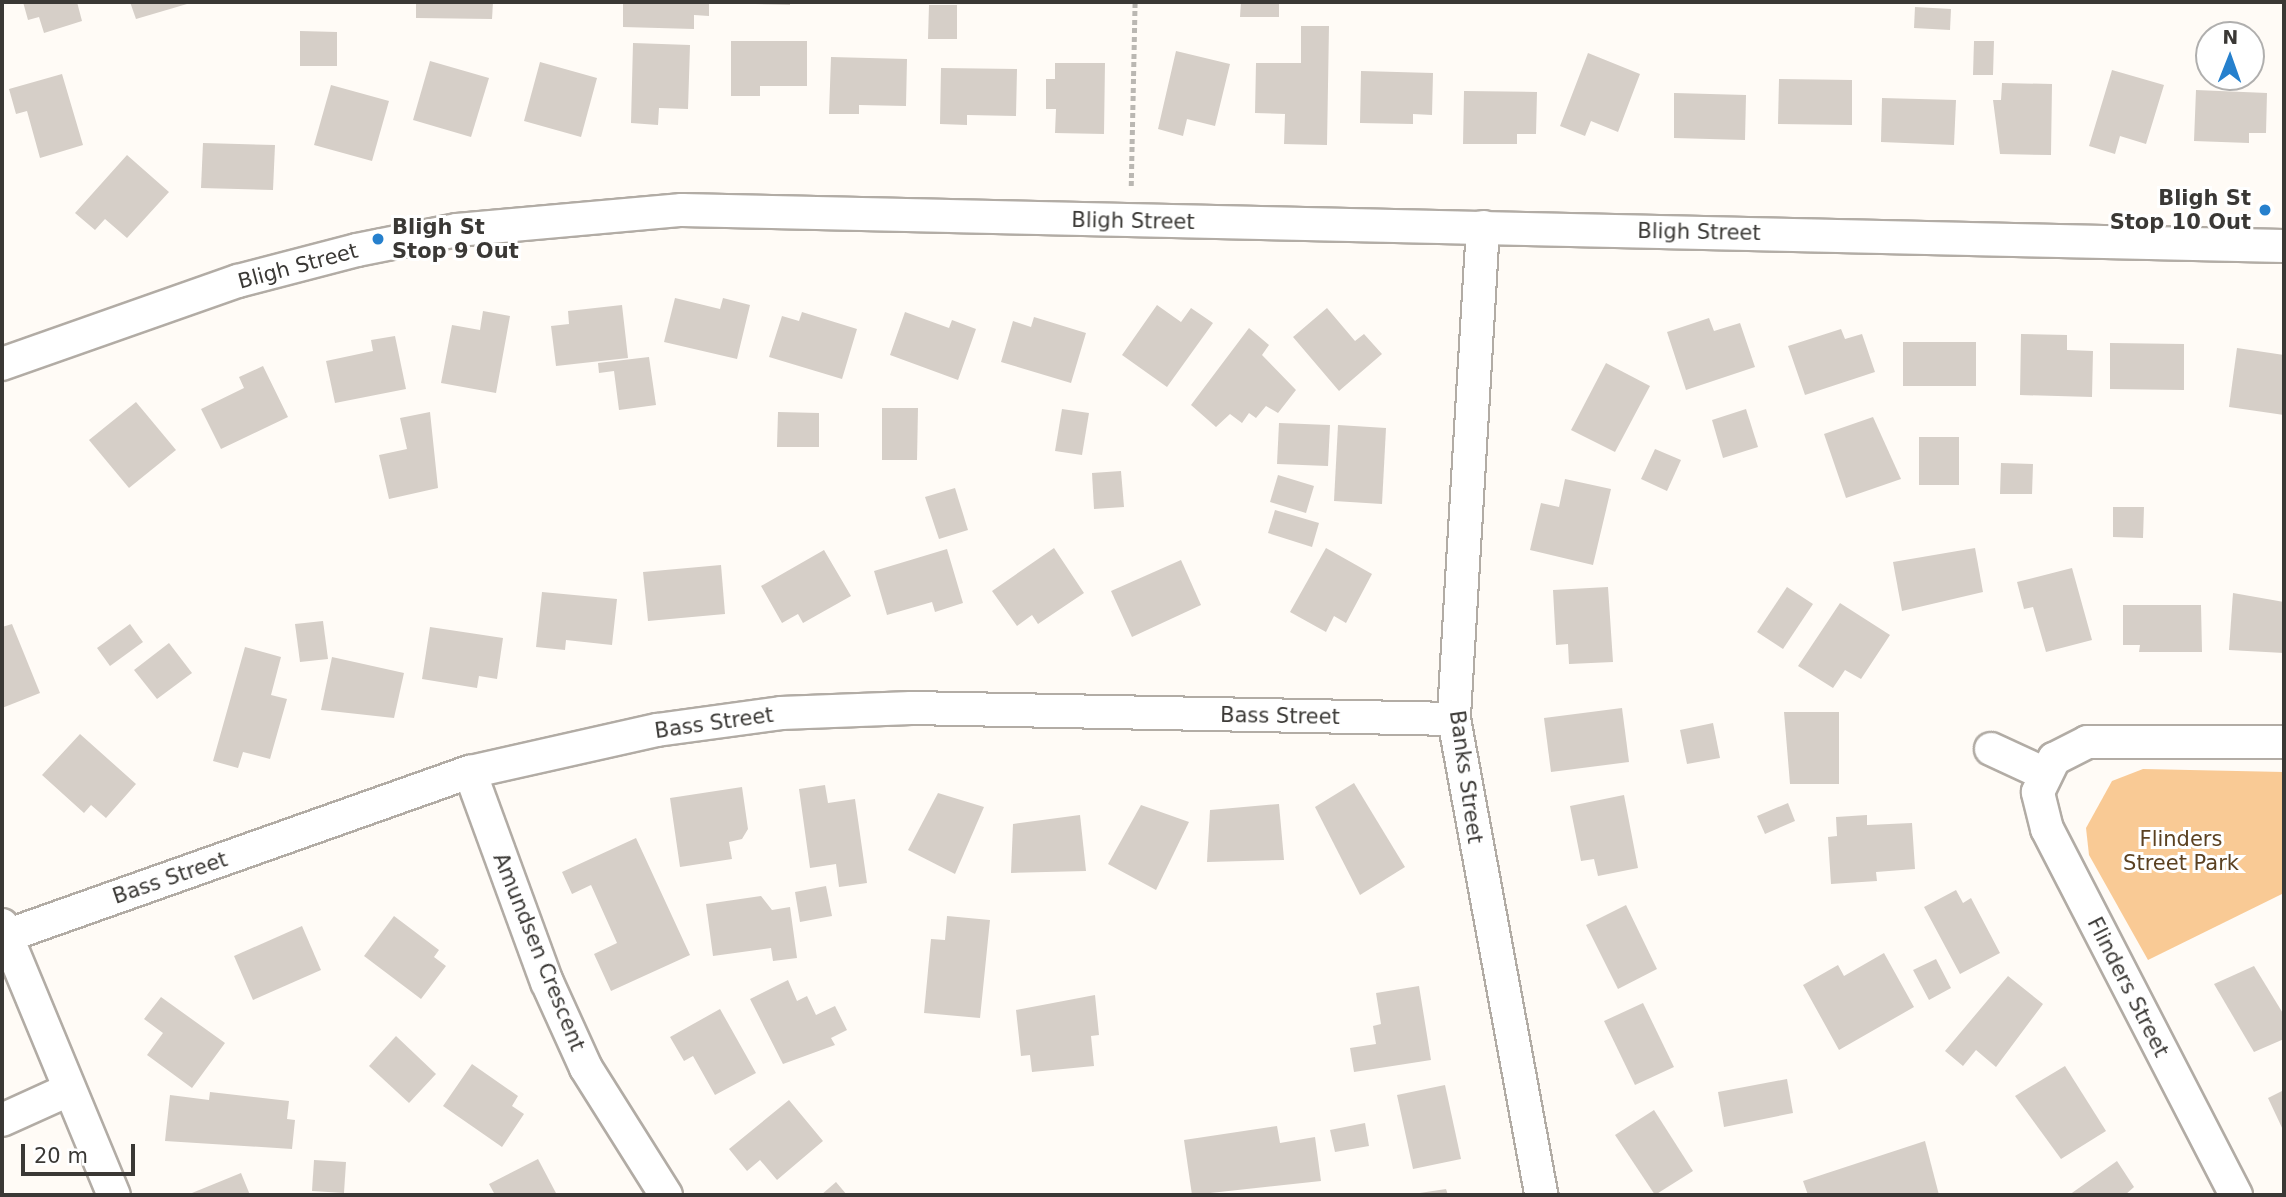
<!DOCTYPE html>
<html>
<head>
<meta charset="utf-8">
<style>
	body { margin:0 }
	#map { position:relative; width:2286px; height:1197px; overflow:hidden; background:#fffbf6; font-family:"DejaVu Sans",sans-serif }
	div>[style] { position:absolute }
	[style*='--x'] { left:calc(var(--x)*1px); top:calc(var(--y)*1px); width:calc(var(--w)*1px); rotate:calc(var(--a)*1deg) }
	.green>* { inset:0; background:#f9ca95 }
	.building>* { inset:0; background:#d6cfc8 }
	.path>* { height:4.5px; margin-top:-2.25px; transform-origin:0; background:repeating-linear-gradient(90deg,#bab7b2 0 5px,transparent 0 8.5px) }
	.roads { filter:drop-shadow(2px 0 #b2aca5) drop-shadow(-2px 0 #b2aca5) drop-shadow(0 2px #b2aca5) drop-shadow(0 -2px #b2aca5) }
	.minor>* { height:32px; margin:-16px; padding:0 16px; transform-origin:16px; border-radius:16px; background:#fff }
	.dots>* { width:19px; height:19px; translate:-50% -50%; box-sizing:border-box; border:4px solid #fff; border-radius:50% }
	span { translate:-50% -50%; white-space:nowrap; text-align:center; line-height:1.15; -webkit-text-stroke:6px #fff; paint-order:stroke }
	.poi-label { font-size:21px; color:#3a3835; font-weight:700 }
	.right { translate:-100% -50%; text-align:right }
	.left { translate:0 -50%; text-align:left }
	.street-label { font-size:21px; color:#3a3835 }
	.park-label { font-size:21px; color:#5b4121 }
	.frame { position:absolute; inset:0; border:4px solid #3a3835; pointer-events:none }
	.north { position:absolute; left:2195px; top:21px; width:70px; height:70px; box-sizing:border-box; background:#fff; border:2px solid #b0afae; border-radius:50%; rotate:1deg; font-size:19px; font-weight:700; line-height:28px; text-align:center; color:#3a3835 }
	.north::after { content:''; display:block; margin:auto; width:24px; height:32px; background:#2680cd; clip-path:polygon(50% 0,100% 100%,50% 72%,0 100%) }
	.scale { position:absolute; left:21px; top:1144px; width:114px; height:32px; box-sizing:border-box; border:4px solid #3a3835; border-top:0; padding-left:9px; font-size:21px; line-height:24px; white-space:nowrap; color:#3a3835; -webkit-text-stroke:5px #fff; paint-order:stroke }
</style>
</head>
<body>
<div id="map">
	<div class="green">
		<i style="clip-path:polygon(2143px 769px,2284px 772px,2284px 893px,2148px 960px,2089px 855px,2086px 828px,2112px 781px)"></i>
	</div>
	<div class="building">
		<i style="clip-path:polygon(23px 2px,77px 2px,82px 21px,44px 33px,39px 17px,28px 20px)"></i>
		<i style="clip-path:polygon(130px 2px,186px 2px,187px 4px,136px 19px)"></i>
		<i style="clip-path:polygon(416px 2px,493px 2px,492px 19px,416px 18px)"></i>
		<i style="clip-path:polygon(623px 2px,709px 2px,709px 16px,694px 15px,694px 29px,623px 27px)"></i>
		<i style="clip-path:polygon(755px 2px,790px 2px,790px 5px,755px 4px)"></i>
		<i style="clip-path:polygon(1241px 2px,1279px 2px,1279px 17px,1240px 17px)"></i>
		<i style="clip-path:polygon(929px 5px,957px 5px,957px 39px,928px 39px)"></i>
		<i style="clip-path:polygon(1915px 7px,1951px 9px,1950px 30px,1914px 28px)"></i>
		<i style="clip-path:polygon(1301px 26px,1329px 26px,1327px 145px,1284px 144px,1285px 114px,1255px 113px,1256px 63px,1301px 63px)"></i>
		<i style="clip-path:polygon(300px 31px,337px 32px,337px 66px,300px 66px)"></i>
		<i style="clip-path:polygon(731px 41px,807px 41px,807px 86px,760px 86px,760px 96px,731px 96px)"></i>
		<i style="clip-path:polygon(1974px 41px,1994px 41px,1993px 75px,1973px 75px)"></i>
		<i style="clip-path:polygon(633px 43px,690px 45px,688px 109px,659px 108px,658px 125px,631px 123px)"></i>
		<i style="clip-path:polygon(1176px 51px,1230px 64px,1215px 126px,1187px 119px,1183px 136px,1158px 129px)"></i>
		<i style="clip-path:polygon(1588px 53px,1640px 74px,1618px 132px,1591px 121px,1585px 136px,1560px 126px)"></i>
		<i style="clip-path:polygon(831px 57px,907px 59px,906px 106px,859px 105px,859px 114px,829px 114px)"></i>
		<i style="clip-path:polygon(430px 61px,489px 78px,471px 137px,413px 120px)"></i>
		<i style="clip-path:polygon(540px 62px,597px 78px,581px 137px,524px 121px)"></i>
		<i style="clip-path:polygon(1055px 63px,1105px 63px,1104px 134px,1055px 133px,1056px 109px,1046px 109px,1046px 79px,1055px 79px)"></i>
		<i style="clip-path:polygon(941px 68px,1017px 69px,1016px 116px,967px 115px,967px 125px,940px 124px)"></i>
		<i style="clip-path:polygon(2112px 70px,2164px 85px,2146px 144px,2120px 136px,2115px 154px,2089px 146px)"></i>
		<i style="clip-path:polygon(1361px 71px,1433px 73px,1432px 115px,1413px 114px,1413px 124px,1360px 123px)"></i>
		<i style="clip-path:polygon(62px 74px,83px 145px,40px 158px,27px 111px,16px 114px,9px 89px)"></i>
		<i style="clip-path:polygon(1779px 79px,1852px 80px,1852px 125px,1778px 124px)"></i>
		<i style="clip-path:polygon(2002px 83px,2052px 84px,2051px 155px,2000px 154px,1993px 100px,2001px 100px)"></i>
		<i style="clip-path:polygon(331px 85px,389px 101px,372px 161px,314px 145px)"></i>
		<i style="clip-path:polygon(2196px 90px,2267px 93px,2266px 133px,2249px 133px,2249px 143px,2194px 141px)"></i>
		<i style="clip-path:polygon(1464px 91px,1537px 92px,1536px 134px,1517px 134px,1517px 144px,1463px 144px)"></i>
		<i style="clip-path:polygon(1674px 93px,1746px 95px,1745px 140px,1674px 138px)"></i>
		<i style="clip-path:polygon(1882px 98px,1956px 100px,1954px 145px,1881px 142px)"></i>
		<i style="clip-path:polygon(203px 143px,275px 145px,273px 190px,201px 188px)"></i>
		<i style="clip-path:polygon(127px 155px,169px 192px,127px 238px,105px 219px,95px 230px,75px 213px)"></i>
		<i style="clip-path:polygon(675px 298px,720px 309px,723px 298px,750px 305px,737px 359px,664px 342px)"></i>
		<i style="clip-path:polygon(622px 305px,628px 358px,556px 366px,551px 326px,569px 324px,568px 311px)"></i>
		<i style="clip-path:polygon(1157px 305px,1181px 322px,1191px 308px,1213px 323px,1167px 387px,1122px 355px)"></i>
		<i style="clip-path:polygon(1327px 308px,1355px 341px,1364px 334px,1382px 354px,1339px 391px,1293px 337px)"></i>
		<i style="clip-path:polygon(483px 311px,510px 316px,496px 393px,441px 383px,452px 325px,480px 330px)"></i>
		<i style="clip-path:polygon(802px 312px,857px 329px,842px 379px,769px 357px,782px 316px,799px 321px)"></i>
		<i style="clip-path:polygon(905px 312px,949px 328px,952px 320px,976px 329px,958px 380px,890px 355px)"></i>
		<i style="clip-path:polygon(1034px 317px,1086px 333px,1071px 383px,1001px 362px,1013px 321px,1031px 327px)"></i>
		<i style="clip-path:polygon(1709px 318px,1714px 331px,1740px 323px,1755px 367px,1686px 390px,1667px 332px)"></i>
		<i style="clip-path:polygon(1249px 328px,1269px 345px,1262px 355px,1296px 390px,1278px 413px,1266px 406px,1256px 418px,1249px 413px,1242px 423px,1230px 414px,1216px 427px,1191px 405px)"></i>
		<i style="clip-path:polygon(1841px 329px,1845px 339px,1862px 334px,1875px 372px,1805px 395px,1788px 346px)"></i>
		<i style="clip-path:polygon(2021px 334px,2067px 335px,2067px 350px,2093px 351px,2092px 397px,2020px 395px)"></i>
		<i style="clip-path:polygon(395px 336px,406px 389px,335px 403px,326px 361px,373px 351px,371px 340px)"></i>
		<i style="clip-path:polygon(1903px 342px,1976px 342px,1976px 386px,1903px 386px)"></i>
		<i style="clip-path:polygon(2110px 343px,2184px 344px,2184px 390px,2110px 389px)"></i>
		<i style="clip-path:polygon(2237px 348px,2284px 355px,2284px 415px,2229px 407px)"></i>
		<i style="clip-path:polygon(649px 357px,656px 405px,619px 410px,614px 371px,599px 373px,598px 363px)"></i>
		<i style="clip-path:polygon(1606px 363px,1650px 386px,1615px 452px,1571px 430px)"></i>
		<i style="clip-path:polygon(263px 366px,288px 417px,221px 449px,201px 409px,244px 388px,239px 377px)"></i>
		<i style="clip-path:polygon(136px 402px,176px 450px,129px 488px,89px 440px)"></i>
		<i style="clip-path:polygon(882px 408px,918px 408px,917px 460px,882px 460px)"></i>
		<i style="clip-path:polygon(1062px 409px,1089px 413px,1082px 455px,1055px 451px)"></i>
		<i style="clip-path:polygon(1746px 409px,1758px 447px,1723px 458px,1712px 420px)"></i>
		<i style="clip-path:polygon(430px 412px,438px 488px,389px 499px,379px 455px,407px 449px,400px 418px)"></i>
		<i style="clip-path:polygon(778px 412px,819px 413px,819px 447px,777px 447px)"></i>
		<i style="clip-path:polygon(1873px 417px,1901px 479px,1846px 498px,1824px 434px)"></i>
		<i style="clip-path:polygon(1279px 423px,1330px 425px,1328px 466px,1277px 464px)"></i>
		<i style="clip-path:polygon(1338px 425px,1386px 428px,1382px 504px,1334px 501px)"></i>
		<i style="clip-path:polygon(1919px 437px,1959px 437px,1959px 485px,1919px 485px)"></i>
		<i style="clip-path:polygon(1655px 449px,1681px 460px,1667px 491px,1641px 479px)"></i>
		<i style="clip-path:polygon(2001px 463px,2033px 464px,2032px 494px,2000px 494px)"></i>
		<i style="clip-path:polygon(1121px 471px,1124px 507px,1094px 509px,1092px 473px)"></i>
		<i style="clip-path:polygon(1278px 475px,1314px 486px,1306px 513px,1270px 502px)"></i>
		<i style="clip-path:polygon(1565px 479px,1611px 489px,1593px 565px,1530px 550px,1541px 503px,1559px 507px)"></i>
		<i style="clip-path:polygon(955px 488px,968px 530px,939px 539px,925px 497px)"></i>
		<i style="clip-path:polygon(2113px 507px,2144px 507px,2143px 538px,2113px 537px)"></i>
		<i style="clip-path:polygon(1275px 510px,1319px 523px,1312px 547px,1268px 533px)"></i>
		<i style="clip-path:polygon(1054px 548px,1084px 593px,1038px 624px,1032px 615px,1017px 626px,992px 591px)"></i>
		<i style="clip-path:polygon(1326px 548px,1372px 574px,1346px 623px,1334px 616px,1326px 632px,1290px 612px)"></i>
		<i style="clip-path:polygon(1975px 548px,1983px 592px,1902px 611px,1893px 562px)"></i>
		<i style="clip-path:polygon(947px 549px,963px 603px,935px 612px,932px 602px,887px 615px,874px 571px)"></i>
		<i style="clip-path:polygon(824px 550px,851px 596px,803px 623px,798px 614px,782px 623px,761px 586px)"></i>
		<i style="clip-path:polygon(1181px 560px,1201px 605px,1132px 637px,1111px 591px)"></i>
		<i style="clip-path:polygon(721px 565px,725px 614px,648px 621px,643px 572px)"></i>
		<i style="clip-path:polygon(2072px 568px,2092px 640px,2046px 652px,2033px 607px,2024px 609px,2017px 582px)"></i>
		<i style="clip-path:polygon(1608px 587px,1613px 662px,1569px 664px,1568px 644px,1556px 645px,1553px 590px)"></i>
		<i style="clip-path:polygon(1787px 587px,1813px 604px,1783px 649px,1757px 632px)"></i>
		<i style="clip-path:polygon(542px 592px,617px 599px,612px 645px,566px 640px,565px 650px,536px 647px)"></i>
		<i style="clip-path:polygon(2233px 593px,2284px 602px,2284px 653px,2229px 650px)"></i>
		<i style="clip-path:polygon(1840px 603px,1890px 635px,1861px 679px,1845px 670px,1833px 688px,1798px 666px)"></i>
		<i style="clip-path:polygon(2123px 605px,2201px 605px,2202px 652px,2139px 652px,2140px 645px,2123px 645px)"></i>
		<i style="clip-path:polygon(323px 621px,328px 659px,300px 662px,295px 624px)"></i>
		<i style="clip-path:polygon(12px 624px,40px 693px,2px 708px,2px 627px)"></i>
		<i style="clip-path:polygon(130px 624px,143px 642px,110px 666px,97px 648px)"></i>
		<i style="clip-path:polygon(430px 627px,503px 638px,497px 679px,479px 676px,477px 688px,422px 679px)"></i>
		<i style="clip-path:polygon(169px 643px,192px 673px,157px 699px,134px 670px)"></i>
		<i style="clip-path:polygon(245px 647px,281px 657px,271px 695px,287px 699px,270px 759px,243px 752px,238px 768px,213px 761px)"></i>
		<i style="clip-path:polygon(332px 657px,404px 673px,394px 718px,321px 710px)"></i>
		<i style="clip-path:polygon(1622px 708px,1629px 762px,1551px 772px,1544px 718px)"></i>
		<i style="clip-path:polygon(1784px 712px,1839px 712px,1839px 784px,1790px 784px)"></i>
		<i style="clip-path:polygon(1713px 723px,1720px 758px,1687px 764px,1680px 730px)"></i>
		<i style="clip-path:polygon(80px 734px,136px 784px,106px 818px,91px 805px,84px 813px,42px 775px)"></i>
		<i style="clip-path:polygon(1354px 783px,1405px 867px,1360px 895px,1315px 807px)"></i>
		<i style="clip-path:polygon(825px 785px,828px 803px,855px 799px,867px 883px,839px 887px,836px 864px,810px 868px,799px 789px)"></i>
		<i style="clip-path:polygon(742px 787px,748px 829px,742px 839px,729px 842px,732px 859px,680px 867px,670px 798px)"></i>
		<i style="clip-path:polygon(938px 793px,984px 807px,955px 874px,908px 850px)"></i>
		<i style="clip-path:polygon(1624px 795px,1638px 868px,1598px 876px,1594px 859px,1581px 861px,1570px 806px)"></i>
		<i style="clip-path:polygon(1788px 803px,1795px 821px,1765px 834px,1757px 816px)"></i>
		<i style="clip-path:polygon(1279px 804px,1284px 860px,1207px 862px,1210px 810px)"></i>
		<i style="clip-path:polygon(1141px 805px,1189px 822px,1156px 890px,1108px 864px)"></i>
		<i style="clip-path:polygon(1080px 815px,1086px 871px,1011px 873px,1013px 824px)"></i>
		<i style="clip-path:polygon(1867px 815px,1867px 825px,1912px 823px,1915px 869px,1876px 872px,1877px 881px,1831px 884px,1828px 837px,1837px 836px,1836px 817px)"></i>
		<i style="clip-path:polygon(636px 838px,690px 955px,611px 991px,594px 954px,617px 943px,591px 885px,572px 894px,562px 872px)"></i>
		<i style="clip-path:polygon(826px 886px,832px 916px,800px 922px,795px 892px)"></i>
		<i style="clip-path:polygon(1956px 890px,1963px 903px,1971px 898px,2000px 953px,1960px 974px,1924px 907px)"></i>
		<i style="clip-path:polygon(761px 896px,772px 910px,790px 907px,797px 958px,773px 961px,771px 948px,713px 956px,706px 904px)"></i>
		<i style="clip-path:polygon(1626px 905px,1657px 969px,1618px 989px,1586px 925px)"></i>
		<i style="clip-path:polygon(394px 916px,439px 950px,434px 957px,446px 966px,421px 999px,364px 956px)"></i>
		<i style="clip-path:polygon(947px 916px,990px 920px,980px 1018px,924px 1013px,931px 939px,945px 940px)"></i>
		<i style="clip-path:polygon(302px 926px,321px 970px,253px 1000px,234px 956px)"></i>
		<i style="clip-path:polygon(1884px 953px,1914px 1007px,1839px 1050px,1803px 985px,1838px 965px,1844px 976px)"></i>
		<i style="clip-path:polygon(1936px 959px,1951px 988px,1929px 1000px,1913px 970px)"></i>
		<i style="clip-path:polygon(2254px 966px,2284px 1015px,2284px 1039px,2254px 1052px,2214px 984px)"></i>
		<i style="clip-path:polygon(2008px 976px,2043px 1004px,1996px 1067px,1976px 1050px,1963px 1066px,1945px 1051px)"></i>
		<i style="clip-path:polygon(788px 980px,797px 1001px,807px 996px,816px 1015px,835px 1006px,847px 1030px,831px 1038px,835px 1045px,783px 1064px,750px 999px)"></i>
		<i style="clip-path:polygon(1419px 986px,1431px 1060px,1354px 1072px,1350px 1048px,1376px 1044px,1373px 1026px,1381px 1024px,1376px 993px)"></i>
		<i style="clip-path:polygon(1095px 995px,1099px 1035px,1091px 1036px,1094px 1066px,1032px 1072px,1030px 1055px,1021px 1056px,1016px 1010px)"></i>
		<i style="clip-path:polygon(161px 997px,225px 1043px,192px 1088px,147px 1055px,163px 1033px,144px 1019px)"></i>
		<i style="clip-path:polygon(1643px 1003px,1674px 1067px,1635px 1085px,1604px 1021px)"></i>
		<i style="clip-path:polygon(720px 1009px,756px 1073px,715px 1095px,693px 1056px,684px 1061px,670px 1037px)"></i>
		<i style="clip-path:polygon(396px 1036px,436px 1074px,409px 1103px,369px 1066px)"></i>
		<i style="clip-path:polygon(472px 1064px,518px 1096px,512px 1106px,524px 1114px,502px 1147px,443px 1106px)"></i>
		<i style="clip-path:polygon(2065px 1066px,2106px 1131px,2061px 1159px,2015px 1096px)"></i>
		<i style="clip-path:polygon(1787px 1079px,1793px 1113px,1724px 1127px,1718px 1092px)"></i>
		<i style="clip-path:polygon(1445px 1085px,1461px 1159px,1413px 1169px,1397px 1095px)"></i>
		<i style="clip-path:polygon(2284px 1090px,2284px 1132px,2268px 1098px)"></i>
		<i style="clip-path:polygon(210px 1092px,289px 1101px,287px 1119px,295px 1120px,292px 1149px,165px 1141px,170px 1095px,209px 1100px)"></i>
		<i style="clip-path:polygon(789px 1100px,823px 1141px,777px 1180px,760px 1160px,747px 1171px,729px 1149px)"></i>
		<i style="clip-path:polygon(1654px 1110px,1693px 1171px,1655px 1195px,1615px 1135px)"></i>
		<i style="clip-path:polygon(1365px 1123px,1369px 1146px,1335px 1152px,1330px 1130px)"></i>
		<i style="clip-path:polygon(1277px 1126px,1280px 1143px,1315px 1137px,1321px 1181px,1192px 1195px,1184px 1140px)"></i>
		<i style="clip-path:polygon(1925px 1141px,1939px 1195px,1808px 1195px,1803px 1181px)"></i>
		<i style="clip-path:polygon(538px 1159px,557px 1195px,495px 1195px,489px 1184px)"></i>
		<i style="clip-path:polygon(314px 1160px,346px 1162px,344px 1193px,312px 1191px)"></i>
		<i style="clip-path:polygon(2117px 1161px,2134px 1187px,2125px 1195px,2069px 1195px)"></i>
		<i style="clip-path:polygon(241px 1173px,250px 1195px,187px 1195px)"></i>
		<i style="clip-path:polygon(836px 1182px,847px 1195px,821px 1195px)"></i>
		<i style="clip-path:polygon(1446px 1189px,1448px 1195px,1413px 1195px,1413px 1194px)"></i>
	</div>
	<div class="path">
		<i style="--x:1131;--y:186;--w:184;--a:-88.8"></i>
	</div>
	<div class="roads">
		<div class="minor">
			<i style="--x:1483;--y:227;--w:493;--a:93.4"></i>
			<i style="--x:1454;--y:719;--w:484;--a:79.6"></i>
			<i style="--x:2;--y:364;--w:250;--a:-19.4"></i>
			<i style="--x:238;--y:281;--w:123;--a:-14.6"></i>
			<i style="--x:357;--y:250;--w:102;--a:-11.3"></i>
			<i style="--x:457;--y:230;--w:226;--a:-5.1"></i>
			<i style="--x:682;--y:210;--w:1602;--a:1.29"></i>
			<i style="--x:1991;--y:749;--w:57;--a:24.8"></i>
			<i style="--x:470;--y:772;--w:224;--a:69.9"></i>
			<i style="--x:547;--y:982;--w:94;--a:65.6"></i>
			<i style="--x:586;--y:1068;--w:150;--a:57.8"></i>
			<i style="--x:2;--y:925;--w:292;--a:67.5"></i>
			<i style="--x:6;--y:936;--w:492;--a:-19.5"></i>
			<i style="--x:470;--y:772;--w:192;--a:-12.7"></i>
			<i style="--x:657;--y:730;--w:125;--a:-7.8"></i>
			<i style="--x:781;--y:713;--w:130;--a:-2.2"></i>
			<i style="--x:911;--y:708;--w:543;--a:1.16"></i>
			<i style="--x:2;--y:1120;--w:70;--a:-24.4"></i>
			<i style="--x:2236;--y:1195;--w:412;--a:-117.3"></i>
			<i style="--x:2047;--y:829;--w:38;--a:-104"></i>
			<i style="--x:2038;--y:792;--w:37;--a:-64"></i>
			<i style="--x:2054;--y:759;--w:37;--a:-27"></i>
			<i style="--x:2087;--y:742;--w:197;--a:0"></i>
		</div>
	</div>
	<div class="dots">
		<i style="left:2265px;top:210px;background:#2680cd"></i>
		<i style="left:378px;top:239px;background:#2680cd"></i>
	</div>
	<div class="poi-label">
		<span class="right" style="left:2251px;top:210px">Bligh St<br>Stop 10 Out</span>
		<span class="left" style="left:392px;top:239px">Bligh St<br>Stop 9 Out</span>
	</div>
	<div class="street-label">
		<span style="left:1133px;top:221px;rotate:1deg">Bligh Street</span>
		<span style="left:1699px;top:232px;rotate:1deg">Bligh Street</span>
		<span style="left:298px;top:266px;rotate:-15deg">Bligh Street</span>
		<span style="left:1280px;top:716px;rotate:1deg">Bass Street</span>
		<span style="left:714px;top:723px;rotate:-8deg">Bass Street</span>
		<span style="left:1466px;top:777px;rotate:82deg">Banks Street</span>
		<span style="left:170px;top:878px;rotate:-19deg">Bass Street</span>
		<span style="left:539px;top:952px;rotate:68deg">Amundsen Crescent</span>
		<span style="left:2128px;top:987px;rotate:63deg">Flinders Street</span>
	</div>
	<div class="park-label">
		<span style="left:2181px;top:851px">Flinders<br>Street Park</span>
	</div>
	<div class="frame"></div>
	<div class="north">N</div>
	<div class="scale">20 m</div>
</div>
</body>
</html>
